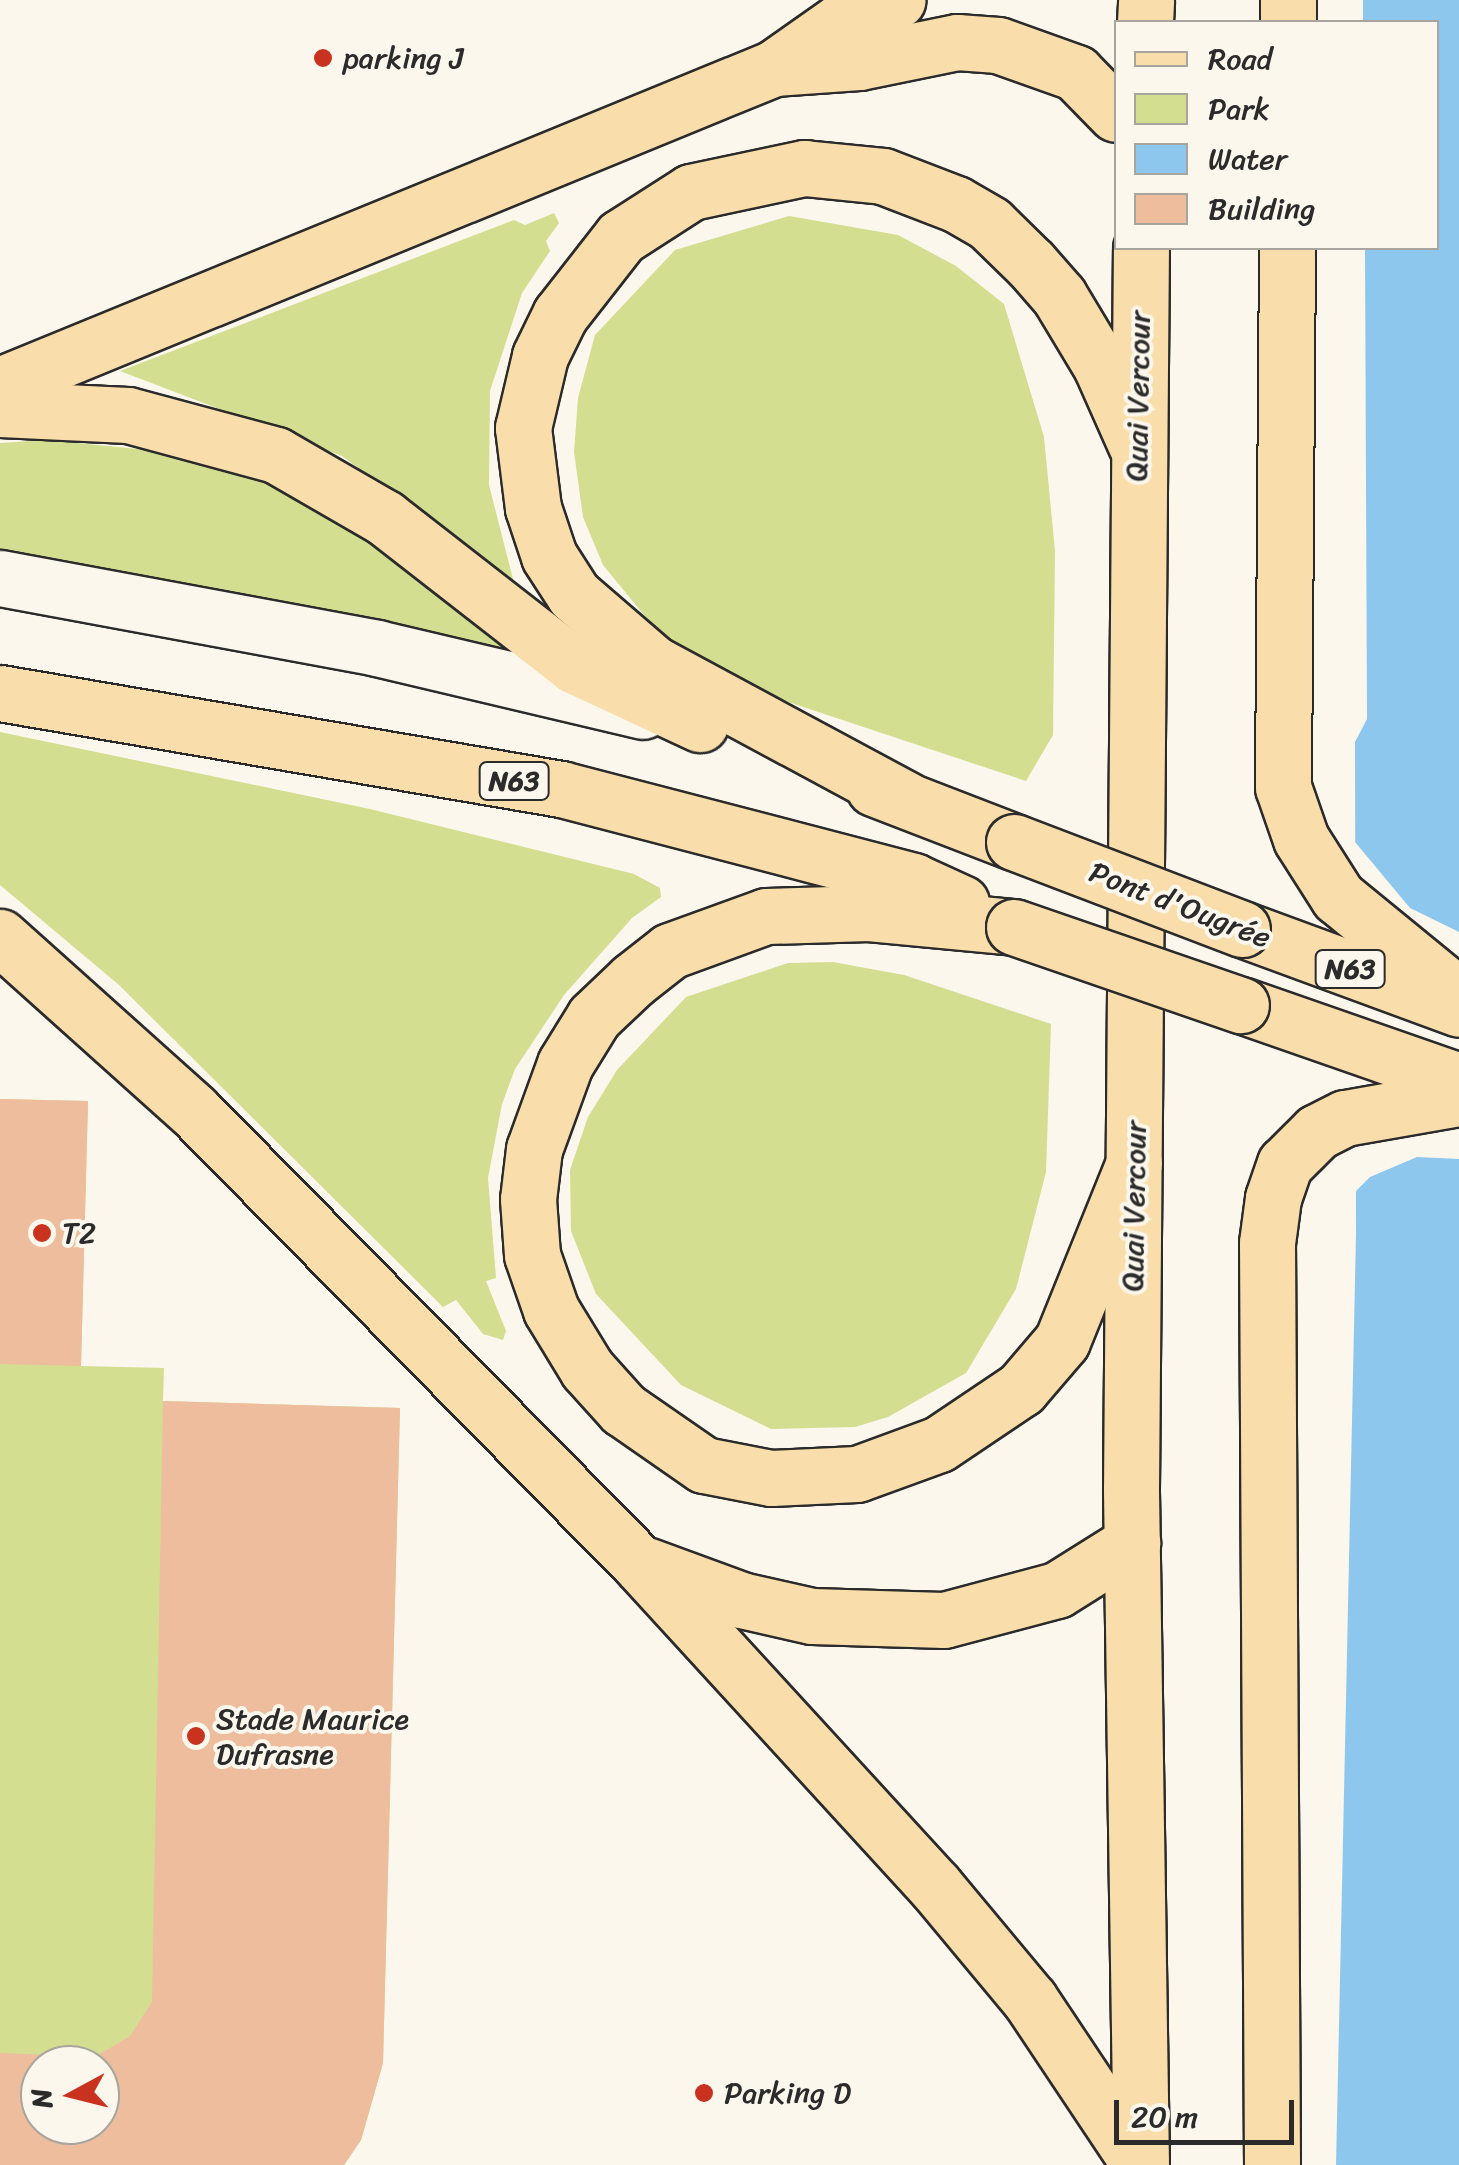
<!DOCTYPE html>
<html>
<head>
<meta charset="utf-8">
<style>
	body { margin:0 }
	#map { position:relative; width:1459px; height:2165px; overflow:hidden; background:#fbf7ec; font-family:Sriracha,sans-serif }
	div>[style] { position:absolute }
	[style*='--x'] { left:calc(var(--x)*1px); top:calc(var(--y)*1px); width:calc(var(--w)*1px); rotate:calc(var(--a)*1deg) }
	.green>* { inset:0; background:#d3de91 }
	.water>* { inset:0; background:#8ec7ed }
	.pier>* { inset:0; background:#fbf7ec }
	.building>* { inset:0; background:#edbd9d }
	.roads { filter:drop-shadow(2px 0 #2b2b2b) drop-shadow(-2px 0 #2b2b2b) drop-shadow(0 2px #2b2b2b) drop-shadow(0 -2px #2b2b2b) }
	.minor>* { height:55px; margin:-27.5px; padding:0 27.5px; transform-origin:27.5px; border-radius:27.5px; background:#fbf7ec }
	.major>* { height:55px; margin:-27.5px; padding:0 27.5px; transform-origin:27.5px; border-radius:27.5px; background:#f9deab }
	.highway>* { height:55px; margin:-27.5px; padding:0 27.5px; transform-origin:27.5px; border-radius:27.5px; background:#f9deab }
	.bridges { filter:drop-shadow(2px 0 #2b2b2b) drop-shadow(-2px 0 #2b2b2b) drop-shadow(0 2px #2b2b2b) drop-shadow(0 -2px #2b2b2b) }
	.highway-bridge>* { height:55px; margin:-27.5px; padding:0 27.5px; transform-origin:27.5px; border-radius:27.5px; background:#f9deab }
	.dots>* { width:28px; height:28px; translate:-50% -50%; box-sizing:border-box; border:5px solid #fbf7ec; border-radius:50% }
	span { translate:-50% -50%; white-space:nowrap; text-align:center; line-height:1.15; -webkit-text-stroke:8px #fbf7ec; paint-order:stroke }
	.shield-label span { padding:2px 8px; background:#fbf7ec; border:2px solid; border-radius:8px; -webkit-text-stroke-width:0 }
	.shield-label { font-size:28px; color:#2b2b2b; font-weight:700 }
	.poi-label { font-size:30px; color:#2b2b2b }
	.left { translate:0 -50%; text-align:left }
	.street-label { font-size:30px; color:#2b2b2b }
	.legend { position:absolute; left:1114px; top:20px; width:325px; height:230px; box-sizing:border-box; background:#fbf7ec; border:2px solid #a8a59f; margin:0; padding:12px 18px; list-style:none; font-size:30px; color:#2b2b2b }
	.legend li { display:flex; align-items:center; gap:20px; height:50px }
	.legend b { width:50px; border:2px solid #a8a59f }
	.north { position:absolute; left:20px; top:2045px; width:100px; height:100px; box-sizing:border-box; background:#fbf7ec; border:2px solid #a8a59f; border-radius:50%; rotate:263deg; font-size:28px; font-weight:700; line-height:40px; text-align:center; color:#2b2b2b }
	.north::after { content:''; display:block; margin:auto; width:35px; height:45px; background:#c8321e; clip-path:polygon(50% 0,100% 100%,50% 72%,0 100%) }
	.scale { position:absolute; left:1114px; top:2100px; width:180px; height:45px; box-sizing:border-box; border:5px solid #2b2b2b; border-top:0; padding-left:12px; font-size:30px; line-height:35px; white-space:nowrap; color:#2b2b2b; -webkit-text-stroke:8px #fbf7ec; paint-order:stroke }
</style>
</head>
<body>
<div id="map">
	<div class="green">
		<i style="clip-path:polygon(554px 213px,559px 223px,546px 241px,550px 251px,522px 293px,490px 391px,489px 485px,514px 583px,342px 456px,120px 371px,514px 220px,525px 225px)"></i>
		<i style="clip-path:polygon(789px 216px,898px 235px,956px 266px,1004px 304px,1044px 437px,1055px 551px,1053px 735px,1026px 781px,725px 681px,680px 652px,644px 615px,603px 565px,583px 517px,574px 452px,578px 398px,595px 335px,675px 250px)"></i>
		<i style="clip-path:polygon(47px 440px,188px 454px,270px 482px,362px 529px,518px 660px,0 557px,0 443px)"></i>
		<i style="clip-path:polygon(0 732px,370px 809px,634px 874px,660px 888px,661px 897px,632px 918px,564px 995px,515px 1069px,502px 1104px,488px 1178px,496px 1278px,486px 1281px,506px 1331px,503px 1340px,483px 1334px,456px 1300px,443px 1307px,119px 985px,0 885px)"></i>
		<i style="clip-path:polygon(833px 962px,904px 975px,1051px 1024px,1046px 1172px,1016px 1289px,966px 1373px,888px 1417px,855px 1427px,771px 1429px,681px 1385px,596px 1294px,571px 1231px,570px 1170px,588px 1117px,617px 1070px,686px 997px,788px 963px)"></i>
		<i style="clip-path:polygon(evenodd,0 1099px,88px 1101px,81px 1366px,164px 1368px,163px 1401px,400px 1408px,383px 2063px,361px 2140px,344px 2165px,0 2165px,0 1099px,40px 2065px,100px 2065px,100px 2125px,40px 2125px,40px 2065px)"></i>
	</div>
	<div class="water">
		<i style="clip-path:polygon(1363px 0,1459px 0,1459px 2165px,1336px 2165px,1356px 1234px,1355px 742px,1367px 719px,1365px 248px,1436px 248px,1436px 22px,1363px 22px)"></i>
	</div>
	<div class="pier">
		<i style="clip-path:polygon(1350px 836px,1410px 908px,1459px 932px,1459px 1159px,1417px 1157px,1370px 1177px,1351px 1196px)"></i>
	</div>
	<div class="building">
		<i style="clip-path:polygon(0 1099px,88px 1101px,81px 1366px,0 1364px)"></i>
		<i style="clip-path:polygon(evenodd,163px 1401px,400px 1408px,383px 2063px,361px 2140px,344px 2165px,0 2165px,0 2053px,95px 2057px,130px 2036px,152px 2002px,163px 1401px,40px 2065px,100px 2065px,100px 2125px,40px 2125px,40px 2065px)"></i>
	</div>
	<div class="roads">
		<div class="minor">
			<i style="--x:0;--y:578;--w:383;--a:10.5"></i>
			<i style="--x:377;--y:648;--w:273;--a:13.3"></i>
		</div>
		<div class="major">
			<i style="--x:1145;--y:22;--w:22;--a:-87"></i>
			<i style="--x:1288;--y:22;--w:22;--a:-90"></i>
			<i style="--x:1287;--y:248;--w:539;--a:90.43"></i>
			<i style="--x:1283;--y:787;--w:55;--a:70.9"></i>
			<i style="--x:1301;--y:839;--w:69;--a:57.5"></i>
			<i style="--x:1338;--y:897;--w:156;--a:39.3"></i>
			<i style="--x:1141;--y:2165;--w:676;--a:-90.85"></i>
			<i style="--x:1131;--y:1489;--w:1241;--a:-89.54"></i>
			<i style="--x:1272;--y:2165;--w:922;--a:-90.31"></i>
			<i style="--x:1267;--y:1243;--w:45;--a:-82.4"></i>
			<i style="--x:1273;--y:1198;--w:36;--a:-71"></i>
			<i style="--x:1285;--y:1164;--w:45;--a:-45"></i>
			<i style="--x:1317;--y:1132;--w:31;--a:-27"></i>
			<i style="--x:1345;--y:1118;--w:116;--a:-10"></i>
		</div>
		<div class="highway">
			<i style="--x:774;--y:68;--w:85;--a:-4"></i>
			<i style="--x:859;--y:62;--w:100;--a:-11.5"></i>
			<i style="--x:957;--y:42;--w:41;--a:4.2"></i>
			<i style="--x:998;--y:45;--w:83;--a:19.7"></i>
			<i style="--x:1076;--y:73;--w:57;--a:45.7"></i>
			<i style="--x:0;--y:385;--w:836;--a:-22.27"></i>
			<i style="--x:774;--y:68;--w:83;--a:-35.2"></i>
			<i style="--x:842;--y:20;--w:59;--a:-19.7"></i>
			<i style="--x:0;--y:409;--w:128;--a:2.7"></i>
			<i style="--x:128;--y:415;--w:153;--a:15.1"></i>
			<i style="--x:276;--y:455;--w:126;--a:30"></i>
			<i style="--x:385;--y:518;--w:241;--a:37.9"></i>
			<i style="--x:575;--y:666;--w:138;--a:24.9"></i>
			<i style="--x:0;--y:693;--w:569;--a:9.71"></i>
			<i style="--x:561;--y:789;--w:364;--a:14.6"></i>
			<i style="--x:913;--y:881;--w:53;--a:24.6"></i>
			<i style="--x:874;--y:788;--w:150;--a:21.1"></i>
			<i style="--x:907;--y:800;--w:289;--a:-151.7"></i>
			<i style="--x:653;--y:663;--w:104;--a:-139.3"></i>
			<i style="--x:574;--y:595;--w:46;--a:-122.7"></i>
			<i style="--x:549;--y:556;--w:51;--a:-108.4"></i>
			<i style="--x:533;--y:508;--w:81;--a:-97.1"></i>
			<i style="--x:523;--y:428;--w:74;--a:-76.7"></i>
			<i style="--x:540;--y:356;--w:46;--a:-64"></i>
			<i style="--x:560;--y:315;--w:99;--a:-52"></i>
			<i style="--x:621;--y:237;--w:83;--a:-32.7"></i>
			<i style="--x:691;--y:192;--w:116;--a:-12"></i>
			<i style="--x:804;--y:168;--w:79;--a:5.8"></i>
			<i style="--x:883;--y:176;--w:78;--a:21"></i>
			<i style="--x:956;--y:204;--w:39;--a:30"></i>
			<i style="--x:990;--y:224;--w:57;--a:44.3"></i>
			<i style="--x:1031;--y:264;--w:43;--a:48.8"></i>
			<i style="--x:1059;--y:296;--w:82;--a:59"></i>
			<i style="--x:1101;--y:366;--w:86;--a:66.1"></i>
			<i style="--x:1014;--y:927;--w:146;--a:-174.5"></i>
			<i style="--x:869;--y:913;--w:103;--a:178.3"></i>
			<i style="--x:766;--y:916;--w:102;--a:160"></i>
			<i style="--x:670;--y:951;--w:47;--a:141.9"></i>
			<i style="--x:633;--y:980;--w:54;--a:136.5"></i>
			<i style="--x:594;--y:1017;--w:55;--a:121.7"></i>
			<i style="--x:565;--y:1064;--w:90;--a:110"></i>
			<i style="--x:534;--y:1149;--w:50;--a:96.8"></i>
			<i style="--x:528;--y:1199;--w:56;--a:85.9"></i>
			<i style="--x:532;--y:1255;--w:58;--a:70.9"></i>
			<i style="--x:551;--y:1310;--w:69;--a:58.6"></i>
			<i style="--x:587;--y:1369;--w:54;--a:48"></i>
			<i style="--x:623;--y:1409;--w:98;--a:34.7"></i>
			<i style="--x:704;--y:1465;--w:68;--a:11"></i>
			<i style="--x:771;--y:1478;--w:86;--a:-2.7"></i>
			<i style="--x:857;--y:1474;--w:87;--a:-20.1"></i>
			<i style="--x:939;--y:1444;--w:99;--a:-33.9"></i>
			<i style="--x:1021;--y:1389;--w:63;--a:-49.5"></i>
			<i style="--x:1062;--y:1341;--w:192;--a:-68"></i>
			<i style="--x:1242;--y:929;--w:231;--a:20.2"></i>
			<i style="--x:0;--y:937;--w:259;--a:41.9"></i>
			<i style="--x:193;--y:1110;--w:634;--a:45.45"></i>
			<i style="--x:638;--y:1562;--w:440;--a:47.5"></i>
			<i style="--x:935;--y:1886;--w:148;--a:50.2"></i>
			<i style="--x:1030;--y:2000;--w:198;--a:56.3"></i>
			<i style="--x:1241;--y:1005;--w:231;--a:19.2"></i>
			<i style="--x:646;--y:1565;--w:101;--a:20.2"></i>
			<i style="--x:741;--y:1600;--w:73;--a:12.7"></i>
			<i style="--x:812;--y:1616;--w:132;--a:1.7"></i>
			<i style="--x:944;--y:1620;--w:117;--a:-14.9"></i>
			<i style="--x:1057;--y:1590;--w:89;--a:-32.1"></i>
		</div>
	</div>
	<div class="bridges">
		<div class="highway-bridge">
			<i style="--x:1014;--y:842;--w:244;--a:20.9"></i>
			<i style="--x:1014;--y:927;--w:240;--a:19"></i>
		</div>
	</div>
	<div class="dots">
		<i style="left:323px;top:58px;background:#c8321e"></i>
		<i style="left:42px;top:1233px;background:#c8321e"></i>
		<i style="left:196px;top:1736px;background:#c8321e"></i>
		<i style="left:704px;top:2093px;background:#c8321e"></i>
	</div>
	<div class="shield-label">
		<span style="left:514px;top:781px">N63</span>
		<span style="left:1350px;top:969px">N63</span>
	</div>
	<div class="poi-label">
		<span class="left" style="left:343px;top:58px">parking J</span>
		<span class="left" style="left:62px;top:1233px">T2</span>
		<span class="left" style="left:216px;top:1736px">Stade Maurice<br>Dufrasne</span>
		<span class="left" style="left:724px;top:2093px">Parking D</span>
	</div>
	<div class="street-label">
		<span style="left:1138px;top:396px;rotate:-89deg">Quai Vercour</span>
		<span style="left:1180px;top:905px;rotate:21deg">Pont d'Ougrée</span>
		<span style="left:1134px;top:1206px;rotate:-89deg">Quai Vercour</span>
	</div>
	<ul class="legend">
	<li><b style="height:12px;background:#f9deab"></b>Road</li>
	<li><b style="height:28px;background:#d3de91"></b>Park</li>
	<li><b style="height:28px;background:#8ec7ed"></b>Water</li>
	<li><b style="height:28px;background:#edbd9d"></b>Building</li>
	</ul>
	<div class="north">N</div>
	<div class="scale">20 m</div>
</div>
</body>
</html>
